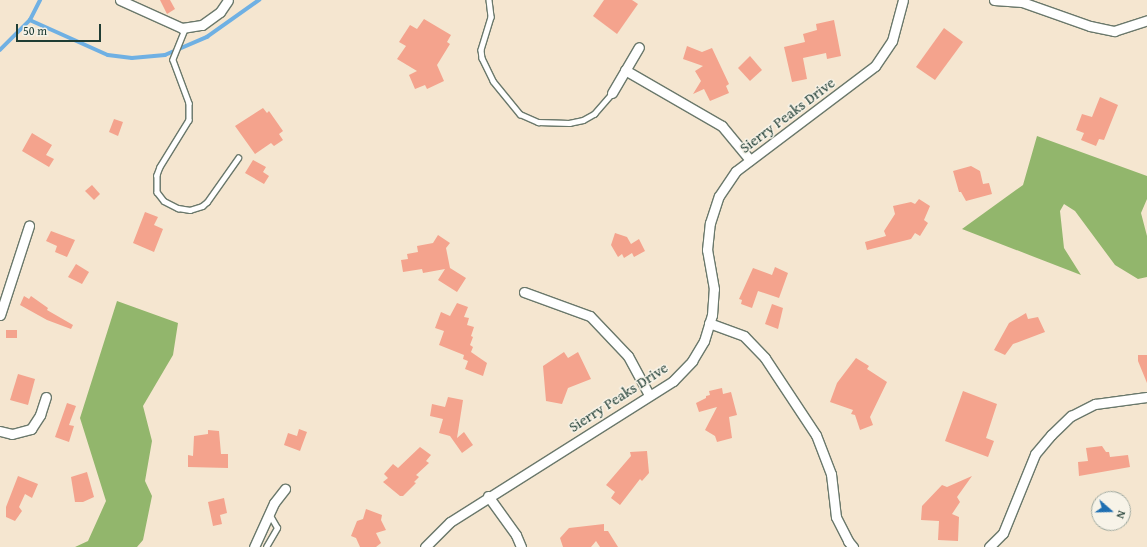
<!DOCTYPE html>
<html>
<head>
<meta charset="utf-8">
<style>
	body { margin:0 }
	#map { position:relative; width:1147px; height:547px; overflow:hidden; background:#f5e6d0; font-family:"Gentium Book Plus",serif }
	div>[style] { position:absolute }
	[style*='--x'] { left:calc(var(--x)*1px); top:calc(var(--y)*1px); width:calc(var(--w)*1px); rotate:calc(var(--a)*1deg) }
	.forest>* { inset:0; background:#92b66c }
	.stream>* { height:3.5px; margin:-1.75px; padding:0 1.75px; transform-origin:1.75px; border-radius:1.75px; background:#6fb0e3 }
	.building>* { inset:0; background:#f4a38d }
	.roads { filter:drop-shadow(1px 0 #6a786b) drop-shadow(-1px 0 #6a786b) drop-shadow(0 1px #6a786b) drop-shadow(0 -1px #6a786b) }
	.lane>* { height:4.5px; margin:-2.25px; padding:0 2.25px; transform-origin:2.25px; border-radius:2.25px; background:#fff }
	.street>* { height:9px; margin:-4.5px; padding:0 4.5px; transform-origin:4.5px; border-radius:4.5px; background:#fff }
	span { translate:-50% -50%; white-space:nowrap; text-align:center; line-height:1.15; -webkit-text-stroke:3px #f7f3e8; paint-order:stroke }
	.street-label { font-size:15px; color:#1f3d34 }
	.north { position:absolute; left:1091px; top:491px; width:40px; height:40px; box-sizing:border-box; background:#f7f3e8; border:1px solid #a1aaa0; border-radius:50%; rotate:110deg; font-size:11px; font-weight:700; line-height:16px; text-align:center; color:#1f3d34 }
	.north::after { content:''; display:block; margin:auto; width:14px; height:18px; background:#1f6fb2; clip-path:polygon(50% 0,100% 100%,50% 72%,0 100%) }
	.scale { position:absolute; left:16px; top:24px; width:85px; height:18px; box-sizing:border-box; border:2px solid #1f3d34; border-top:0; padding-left:5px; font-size:12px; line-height:14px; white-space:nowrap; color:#1f3d34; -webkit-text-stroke:3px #f7f3e8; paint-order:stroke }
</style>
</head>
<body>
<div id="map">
	<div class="forest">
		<i style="clip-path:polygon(1037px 136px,1147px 176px,1147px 199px,1141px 213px,1147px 236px,1147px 277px,1138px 279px,1115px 265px,1075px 211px,1064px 204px,1060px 211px,1064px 248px,1081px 275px,962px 229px,1023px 185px)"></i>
		<i style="clip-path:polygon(117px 301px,178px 323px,173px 355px,143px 406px,152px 441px,145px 481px,152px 496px,143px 540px,137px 547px,75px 547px,88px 541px,106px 501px,80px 418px)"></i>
	</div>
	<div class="stream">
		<i style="--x:30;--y:20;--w:85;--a:24.2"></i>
		<i style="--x:108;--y:55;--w:24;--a:7"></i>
		<i style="--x:132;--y:58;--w:33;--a:-5"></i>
		<i style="--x:165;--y:55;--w:46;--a:-23.2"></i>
		<i style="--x:207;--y:37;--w:64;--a:-35.4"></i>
		<i style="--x:0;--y:50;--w:42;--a:-45"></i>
		<i style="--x:30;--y:20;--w:22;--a:-63"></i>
	</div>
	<div class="building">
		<i style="clip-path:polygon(160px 0,170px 0,175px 9px,167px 14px)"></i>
		<i style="clip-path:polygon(604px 0,632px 0,638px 4px,617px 34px,593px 16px)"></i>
		<i style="clip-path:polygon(424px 19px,451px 35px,447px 42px,450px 44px,437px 65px,444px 81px,427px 89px,425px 85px,415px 89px,409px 75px,417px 71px,397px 59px,406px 46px,399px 42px,410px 25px,417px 29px)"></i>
		<i style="clip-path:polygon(834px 20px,841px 56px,827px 59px,826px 53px,803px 58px,807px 79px,792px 82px,784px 47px,805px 42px,803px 34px,817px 30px,816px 24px)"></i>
		<i style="clip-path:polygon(944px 28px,963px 42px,935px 80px,916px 67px)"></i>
		<i style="clip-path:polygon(687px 46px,702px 52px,712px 48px,729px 84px,726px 86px,729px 93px,710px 101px,704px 89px,693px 94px,701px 81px,695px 71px,703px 66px,683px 59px)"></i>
		<i style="clip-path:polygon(750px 56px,762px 70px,750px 81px,738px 68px)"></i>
		<i style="clip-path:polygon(1100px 97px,1118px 105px,1104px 140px,1099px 139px,1096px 146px,1081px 140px,1084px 133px,1076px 130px,1082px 114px,1092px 117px)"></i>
		<i style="clip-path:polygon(263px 108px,267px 113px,269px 111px,283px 131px,279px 134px,283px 140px,274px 146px,271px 143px,255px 154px,235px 126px)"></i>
		<i style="clip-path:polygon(114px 119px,123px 122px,118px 136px,109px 132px)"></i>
		<i style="clip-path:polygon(32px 133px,52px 145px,46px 155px,54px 159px,49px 167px,22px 151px)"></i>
		<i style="clip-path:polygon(253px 160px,266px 167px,263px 172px,269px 176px,264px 184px,245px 173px)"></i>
		<i style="clip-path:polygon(971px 166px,980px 171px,983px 184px,989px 183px,992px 194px,966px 201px,961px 192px,959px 192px,953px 171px)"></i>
		<i style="clip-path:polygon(92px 185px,100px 194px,94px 200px,85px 191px)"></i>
		<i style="clip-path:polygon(919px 199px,930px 206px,924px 220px,928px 223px,920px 236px,915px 233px,911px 239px,867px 250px,865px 242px,886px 236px,884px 231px,895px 214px,893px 206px,911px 202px,915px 204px)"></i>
		<i style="clip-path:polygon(145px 212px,158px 217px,154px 225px,163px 229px,154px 252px,133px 243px)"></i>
		<i style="clip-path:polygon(51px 231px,75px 240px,67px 257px,55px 252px,57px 246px,46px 241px)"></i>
		<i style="clip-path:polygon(615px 233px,627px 237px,631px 244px,639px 239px,645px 251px,634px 257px,632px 253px,624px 258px,622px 254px,618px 257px,611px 245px)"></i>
		<i style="clip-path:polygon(438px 235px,450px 243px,446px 248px,450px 268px,466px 278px,457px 292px,438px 280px,445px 269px,423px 273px,422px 269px,403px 272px,401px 260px,408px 259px,407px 254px,418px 252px,417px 246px,433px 243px)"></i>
		<i style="clip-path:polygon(76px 264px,89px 272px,82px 284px,68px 277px)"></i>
		<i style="clip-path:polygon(775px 267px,788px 273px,779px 298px,758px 291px,752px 308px,741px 304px,742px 300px,739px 299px,753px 268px,772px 275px)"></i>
		<i style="clip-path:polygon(24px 296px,29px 299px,31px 296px,48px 308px,47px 310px,73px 325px,71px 329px,47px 320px,20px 305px)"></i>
		<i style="clip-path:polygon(457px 303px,468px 307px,464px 317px,469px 318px,467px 325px,474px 327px,471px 336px,473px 337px,470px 345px,473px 347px,471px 352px,487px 363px,483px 376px,465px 369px,468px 361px,463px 359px,464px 355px,439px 345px,444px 331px,435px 328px,441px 312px,450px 316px)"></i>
		<i style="clip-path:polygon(772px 304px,783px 308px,778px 329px,765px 324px)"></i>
		<i style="clip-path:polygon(1026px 313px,1028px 319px,1038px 317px,1045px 332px,1013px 344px,1005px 355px,994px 350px,1009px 323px)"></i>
		<i style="clip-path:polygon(6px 330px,17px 330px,17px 338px,6px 338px)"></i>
		<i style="clip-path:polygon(564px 352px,568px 358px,578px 352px,591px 379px,568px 388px,562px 404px,546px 401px,543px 366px)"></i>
		<i style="clip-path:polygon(1138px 355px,1147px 355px,1147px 383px,1138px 361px)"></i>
		<i style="clip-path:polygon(856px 358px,869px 366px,867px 369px,887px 382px,870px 417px,873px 425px,860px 430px,855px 415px,851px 414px,853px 410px,830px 402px,837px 383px)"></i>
		<i style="clip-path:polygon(18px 374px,35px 379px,28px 405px,10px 400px)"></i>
		<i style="clip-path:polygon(722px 388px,723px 394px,731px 392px,737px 415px,729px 417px,732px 438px,717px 442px,715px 436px,705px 430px,717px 407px,699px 412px,696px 403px,706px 398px,706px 396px,710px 395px,709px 391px)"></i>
		<i style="clip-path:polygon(963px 391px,997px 404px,986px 438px,994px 441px,988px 457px,945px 441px)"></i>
		<i style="clip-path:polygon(448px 397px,463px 400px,457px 438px,464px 432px,473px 445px,462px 453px,450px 436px,439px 433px,443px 419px,430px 416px,432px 404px,445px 407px)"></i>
		<i style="clip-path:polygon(67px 403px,76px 406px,69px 425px,74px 426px,69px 442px,55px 437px)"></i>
		<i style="clip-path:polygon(299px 429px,307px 432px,300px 451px,284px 445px,288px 433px,297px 436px)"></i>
		<i style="clip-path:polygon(208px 430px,219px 431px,221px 454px,228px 454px,228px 468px,188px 467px,188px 455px,193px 456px,194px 436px,208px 434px)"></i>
		<i style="clip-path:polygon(1102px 446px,1106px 452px,1109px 452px,1110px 457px,1128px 455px,1130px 467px,1079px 476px,1078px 462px,1088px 461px,1086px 448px)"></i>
		<i style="clip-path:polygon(420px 447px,431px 455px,426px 461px,429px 463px,416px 475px,419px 477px,414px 482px,416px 483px,403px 496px,400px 496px,383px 482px,388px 478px,384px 474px,393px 464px,398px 468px)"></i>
		<i style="clip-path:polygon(647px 451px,649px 473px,642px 481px,640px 479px,620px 505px,611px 498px,615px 492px,606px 485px,631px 456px,630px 452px)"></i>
		<i style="clip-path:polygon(87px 472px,94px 497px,83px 502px,75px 502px,71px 477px)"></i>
		<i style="clip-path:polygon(18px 476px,38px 484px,32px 498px,25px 494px,19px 507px,22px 511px,15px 521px,6px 517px,6px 507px)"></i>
		<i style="clip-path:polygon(972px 476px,957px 497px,960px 502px,952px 514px,959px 517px,958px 541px,938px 540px,939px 521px,921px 520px,922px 506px,942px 485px,947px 487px)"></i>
		<i style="clip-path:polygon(224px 498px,227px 513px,220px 515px,222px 524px,213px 526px,208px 502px)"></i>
		<i style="clip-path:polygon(366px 509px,382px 515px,381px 520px,386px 530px,376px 533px,381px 543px,376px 547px,360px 547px,356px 538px,351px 536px,357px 521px,363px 519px)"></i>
		<i style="clip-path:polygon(604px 524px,604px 531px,608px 531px,618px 547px,600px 547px,596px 541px,591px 547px,563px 547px,560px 538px,569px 528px)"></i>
	</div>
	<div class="roads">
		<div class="lane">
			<i style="--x:489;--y:0;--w:17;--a:83"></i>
			<i style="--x:491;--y:17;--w:34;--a:107"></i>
			<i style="--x:481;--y:50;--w:8;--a:83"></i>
			<i style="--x:482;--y:58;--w:25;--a:64"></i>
			<i style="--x:493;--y:81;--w:43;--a:50.7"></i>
			<i style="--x:520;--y:114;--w:20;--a:24"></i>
			<i style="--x:538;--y:122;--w:31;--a:2"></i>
			<i style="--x:569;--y:123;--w:14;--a:-12"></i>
			<i style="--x:583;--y:120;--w:13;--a:-29"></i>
			<i style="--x:594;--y:114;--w:28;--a:-49"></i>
			<i style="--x:186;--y:27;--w:35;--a:112"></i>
			<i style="--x:173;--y:60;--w:46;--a:69.6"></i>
			<i style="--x:189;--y:103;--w:17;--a:90"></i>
			<i style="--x:189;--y:120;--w:55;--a:121.7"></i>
			<i style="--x:160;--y:167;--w:9;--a:111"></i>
			<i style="--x:157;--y:175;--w:17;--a:90"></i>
			<i style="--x:157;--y:192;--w:11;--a:52"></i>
			<i style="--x:164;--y:201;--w:16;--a:27"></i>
			<i style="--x:178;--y:208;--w:12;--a:9"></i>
			<i style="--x:190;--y:210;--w:13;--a:-18"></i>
			<i style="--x:202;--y:206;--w:6;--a:-39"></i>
			<i style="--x:207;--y:202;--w:54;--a:-54.8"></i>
			<i style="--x:266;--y:547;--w:22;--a:-60"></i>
			<i style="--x:277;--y:528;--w:16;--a:-120"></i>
		</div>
		<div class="street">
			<i style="--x:120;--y:0;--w:68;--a:24.3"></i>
			<i style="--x:182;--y:28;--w:20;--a:-9"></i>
			<i style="--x:202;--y:25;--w:22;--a:-36"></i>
			<i style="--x:220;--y:12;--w:14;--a:-56"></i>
			<i style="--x:994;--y:0;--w:28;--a:4"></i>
			<i style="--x:1022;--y:2;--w:72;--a:19.4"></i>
			<i style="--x:1090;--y:26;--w:25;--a:12"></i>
			<i style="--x:1114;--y:31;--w:35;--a:-18"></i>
			<i style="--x:625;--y:70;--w:112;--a:30"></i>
			<i style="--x:722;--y:126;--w:44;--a:50.5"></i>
			<i style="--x:612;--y:93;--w:53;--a:-59.6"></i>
			<i style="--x:524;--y:292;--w:70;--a:20"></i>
			<i style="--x:590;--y:316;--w:55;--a:46.5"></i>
			<i style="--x:628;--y:356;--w:44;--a:61.7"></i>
			<i style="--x:0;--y:315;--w:94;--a:-72"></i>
			<i style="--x:709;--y:323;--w:37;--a:20"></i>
			<i style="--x:744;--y:336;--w:30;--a:46"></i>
			<i style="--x:765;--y:358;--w:92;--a:56.5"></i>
			<i style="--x:816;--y:435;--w:42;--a:69"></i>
			<i style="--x:831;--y:474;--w:43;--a:83.4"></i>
			<i style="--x:836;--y:517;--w:27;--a:63"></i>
			<i style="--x:848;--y:541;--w:8;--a:50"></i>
			<i style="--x:0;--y:431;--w:12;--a:14"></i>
			<i style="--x:12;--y:434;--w:20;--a:-15"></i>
			<i style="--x:31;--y:429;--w:17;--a:-57"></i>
			<i style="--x:40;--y:415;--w:19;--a:-72"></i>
			<i style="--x:488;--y:496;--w:48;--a:54.3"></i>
			<i style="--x:516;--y:535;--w:13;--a:67"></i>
			<i style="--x:254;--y:547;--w:48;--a:-65.6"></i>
			<i style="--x:274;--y:503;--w:18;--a:-52"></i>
			<i style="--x:425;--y:547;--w:35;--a:-45"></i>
			<i style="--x:450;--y:522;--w:264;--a:-32.3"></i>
			<i style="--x:673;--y:381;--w:28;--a:-46"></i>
			<i style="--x:692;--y:361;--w:23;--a:-59"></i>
			<i style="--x:704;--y:341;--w:27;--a:-73"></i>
			<i style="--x:712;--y:315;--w:26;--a:-86"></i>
			<i style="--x:714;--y:289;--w:40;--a:-100"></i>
			<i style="--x:707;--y:250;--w:27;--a:-84"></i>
			<i style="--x:710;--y:223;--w:28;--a:-72"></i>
			<i style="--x:719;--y:196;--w:30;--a:-56"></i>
			<i style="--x:736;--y:171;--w:174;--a:-37.1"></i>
			<i style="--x:875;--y:66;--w:30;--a:-56"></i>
			<i style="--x:892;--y:41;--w:42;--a:-75"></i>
			<i style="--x:989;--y:547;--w:20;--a:-45"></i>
			<i style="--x:1003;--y:533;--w:85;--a:-67.9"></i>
			<i style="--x:1035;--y:454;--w:25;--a:-50"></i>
			<i style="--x:1051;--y:435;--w:28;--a:-44"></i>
			<i style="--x:1071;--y:416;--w:27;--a:-27"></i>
			<i style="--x:1095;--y:404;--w:52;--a:-7.7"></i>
		</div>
	</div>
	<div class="street-label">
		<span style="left:787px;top:115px;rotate:-37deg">Sierry Peaks Drive</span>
		<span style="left:618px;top:397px;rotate:-33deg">Sierry Peaks Drive</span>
	</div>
	<div class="north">N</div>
	<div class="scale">50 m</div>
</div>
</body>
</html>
